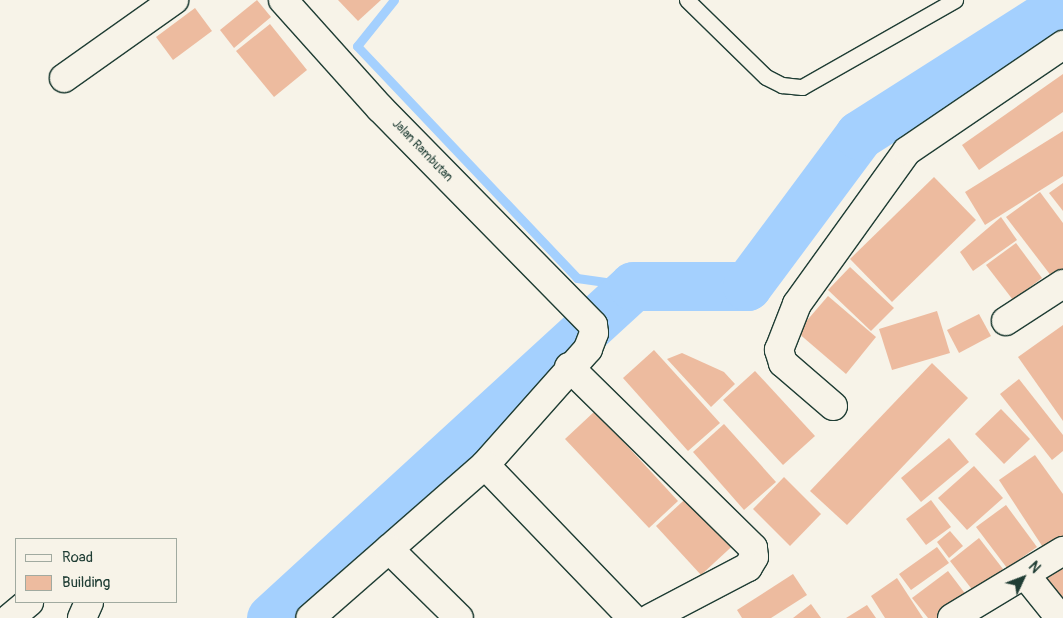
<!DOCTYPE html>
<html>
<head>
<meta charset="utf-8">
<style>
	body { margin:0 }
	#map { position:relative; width:1063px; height:618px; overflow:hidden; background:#f7f3e8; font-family:Pangolin,sans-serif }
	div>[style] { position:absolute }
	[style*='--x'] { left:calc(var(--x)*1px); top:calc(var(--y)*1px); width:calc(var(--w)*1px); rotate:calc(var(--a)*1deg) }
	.stream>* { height:9px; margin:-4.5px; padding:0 4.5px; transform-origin:4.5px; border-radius:4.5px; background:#a4d0fe }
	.river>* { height:49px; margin:-24.5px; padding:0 24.5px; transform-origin:24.5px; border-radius:24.5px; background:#a4d0fe }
	.building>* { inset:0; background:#edbb9f }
	.roads { filter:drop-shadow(1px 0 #1f3d34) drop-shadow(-1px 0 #1f3d34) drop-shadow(0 1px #1f3d34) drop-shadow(0 -1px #1f3d34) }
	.lane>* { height:15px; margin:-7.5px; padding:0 7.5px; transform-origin:7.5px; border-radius:7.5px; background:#f7f3e8 }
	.street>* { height:28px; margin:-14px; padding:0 14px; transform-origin:14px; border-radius:14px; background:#f7f3e8 }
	span { translate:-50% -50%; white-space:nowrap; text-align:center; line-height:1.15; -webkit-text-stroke:4.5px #f7f3e8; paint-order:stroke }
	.street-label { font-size:12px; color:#1f3d34 }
	.legend { position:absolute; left:15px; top:538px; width:162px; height:65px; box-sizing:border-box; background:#f7f3e8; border:1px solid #a1aaa0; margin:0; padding:6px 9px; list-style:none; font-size:15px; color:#1f3d34 }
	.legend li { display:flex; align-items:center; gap:10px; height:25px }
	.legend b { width:25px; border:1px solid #a1aaa0 }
	.north { position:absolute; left:998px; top:553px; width:50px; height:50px; -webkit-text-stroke:4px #f7f3e8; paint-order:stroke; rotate:47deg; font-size:14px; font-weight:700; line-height:20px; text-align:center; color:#1f3d34 }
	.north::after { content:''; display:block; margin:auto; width:18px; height:22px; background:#1f3d34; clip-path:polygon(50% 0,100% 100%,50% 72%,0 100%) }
</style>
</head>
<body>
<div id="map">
	<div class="stream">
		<i style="--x:394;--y:0;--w:59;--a:128.8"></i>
		<i style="--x:357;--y:46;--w:320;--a:46.5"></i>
		<i style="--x:577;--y:278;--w:57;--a:8.1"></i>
	</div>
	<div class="river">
		<i style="--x:271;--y:618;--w:491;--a:-42.5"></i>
		<i style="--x:633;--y:286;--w:114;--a:0"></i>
		<i style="--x:747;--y:286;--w:188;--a:-53.4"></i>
		<i style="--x:859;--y:135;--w:242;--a:-32.5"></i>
	</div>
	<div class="building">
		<i style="clip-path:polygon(257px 0,271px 17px,234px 48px,220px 30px)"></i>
		<i style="clip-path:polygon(338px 0,381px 0,358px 21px)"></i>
		<i style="clip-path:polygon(195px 8px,212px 31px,173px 60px,156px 37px)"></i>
		<i style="clip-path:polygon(270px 24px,307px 70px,274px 97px,236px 51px)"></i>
		<i style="clip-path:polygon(1063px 74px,1063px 112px,979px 170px,962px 145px)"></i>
		<i style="clip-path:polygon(1063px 131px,1063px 176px,985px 225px,965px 192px)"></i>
		<i style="clip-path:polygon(934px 177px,976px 220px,892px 302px,850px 259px)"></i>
		<i style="clip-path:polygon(1063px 183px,1063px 211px,1049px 193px)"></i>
		<i style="clip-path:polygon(1040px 192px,1063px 223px,1063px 269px,1052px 277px,1006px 217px)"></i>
		<i style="clip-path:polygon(1001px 217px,1017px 240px,973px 271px,960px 252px)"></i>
		<i style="clip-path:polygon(1016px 243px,1042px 278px,1013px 300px,986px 265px)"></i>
		<i style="clip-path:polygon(850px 267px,894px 308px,871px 331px,828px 290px)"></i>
		<i style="clip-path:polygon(828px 296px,876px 337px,846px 374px,797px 332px)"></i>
		<i style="clip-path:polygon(937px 311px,950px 353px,892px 370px,879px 329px)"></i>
		<i style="clip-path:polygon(979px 314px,991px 336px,959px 353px,947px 330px)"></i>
		<i style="clip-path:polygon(1063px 325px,1063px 421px,1018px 357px)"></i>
		<i style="clip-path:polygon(654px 350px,720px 423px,688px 451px,623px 378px)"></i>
		<i style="clip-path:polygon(682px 353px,724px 372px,735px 384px,711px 407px,667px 359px)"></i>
		<i style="clip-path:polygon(932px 363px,968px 398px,847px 525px,810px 491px)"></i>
		<i style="clip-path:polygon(755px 371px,815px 436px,783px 465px,723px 400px)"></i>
		<i style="clip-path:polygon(1019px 379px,1063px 435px,1063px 451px,1052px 460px,1000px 394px)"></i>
		<i style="clip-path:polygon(1001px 409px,1030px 439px,1004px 464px,975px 434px)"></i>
		<i style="clip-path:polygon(595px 411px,678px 501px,649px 528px,565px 439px)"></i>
		<i style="clip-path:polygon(724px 424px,776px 482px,744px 510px,693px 452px)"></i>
		<i style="clip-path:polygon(949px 438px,969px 462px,921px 502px,901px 478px)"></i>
		<i style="clip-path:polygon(1035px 455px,1063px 494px,1063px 544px,1048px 555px,999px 480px)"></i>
		<i style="clip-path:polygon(974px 466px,1003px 498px,967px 530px,938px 498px)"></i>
		<i style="clip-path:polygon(784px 477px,821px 514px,790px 546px,753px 509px)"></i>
		<i style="clip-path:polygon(694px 491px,740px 539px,701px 575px,656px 526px)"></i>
		<i style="clip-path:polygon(931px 500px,951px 527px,926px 545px,906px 519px)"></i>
		<i style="clip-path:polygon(1006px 505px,1037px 547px,1007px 568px,976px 527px)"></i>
		<i style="clip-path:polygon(950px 531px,963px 546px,949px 558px,937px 542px)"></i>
		<i style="clip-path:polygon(979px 538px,1003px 569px,974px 592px,950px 561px)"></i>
		<i style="clip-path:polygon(937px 547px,949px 563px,911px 590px,899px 574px)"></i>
		<i style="clip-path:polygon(1063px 558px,1063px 613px,1037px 577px)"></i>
		<i style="clip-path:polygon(948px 571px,967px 596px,939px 618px,928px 618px,912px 598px)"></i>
		<i style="clip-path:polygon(793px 574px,807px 595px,771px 618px,742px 618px,737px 610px)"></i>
		<i style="clip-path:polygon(897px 578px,923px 618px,885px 618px,871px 596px)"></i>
		<i style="clip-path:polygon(811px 604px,821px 618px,793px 618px)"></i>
		<i style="clip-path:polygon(867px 605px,876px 618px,846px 618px)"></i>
	</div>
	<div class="roads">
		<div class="lane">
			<i style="--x:687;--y:0;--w:110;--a:44.3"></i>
			<i style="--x:766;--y:77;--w:18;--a:27"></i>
			<i style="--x:782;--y:85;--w:20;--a:6"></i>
			<i style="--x:802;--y:87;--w:176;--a:-29.6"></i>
		</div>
		<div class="street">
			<i style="--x:283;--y:0;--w:145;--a:48.1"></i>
			<i style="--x:380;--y:108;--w:304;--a:45.5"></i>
			<i style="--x:593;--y:325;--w:8;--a:83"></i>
			<i style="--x:594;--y:333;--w:17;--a:111"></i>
			<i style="--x:588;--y:349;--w:155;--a:131.6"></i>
			<i style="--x:485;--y:465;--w:232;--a:138.8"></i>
			<i style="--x:64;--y:78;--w:135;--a:-35.3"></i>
			<i style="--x:1006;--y:321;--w:68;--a:-33"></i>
			<i style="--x:569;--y:367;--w:258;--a:44.5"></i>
			<i style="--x:753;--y:548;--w:9;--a:84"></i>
			<i style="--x:754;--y:557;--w:12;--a:121"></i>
			<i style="--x:748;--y:567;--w:110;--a:152.3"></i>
			<i style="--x:833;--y:406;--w:66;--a:-139.3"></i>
			<i style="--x:783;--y:363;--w:14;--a:-107"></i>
			<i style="--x:779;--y:350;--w:49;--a:-68.6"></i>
			<i style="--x:797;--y:304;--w:188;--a:-54.3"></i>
			<i style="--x:907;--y:151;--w:189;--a:-34.2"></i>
			<i style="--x:485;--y:465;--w:212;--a:46.1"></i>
			<i style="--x:389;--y:549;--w:98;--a:44.6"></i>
			<i style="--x:1027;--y:577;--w:53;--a:51.2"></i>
			<i style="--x:10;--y:618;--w:25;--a:-40"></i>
			<i style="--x:82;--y:618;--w:17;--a:-66"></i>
			<i style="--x:952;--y:618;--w:130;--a:-31.1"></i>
		</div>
	</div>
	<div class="street-label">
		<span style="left:422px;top:151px;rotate:46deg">Jalan Rambutan</span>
	</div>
	<ul class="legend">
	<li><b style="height:6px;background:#f7f3e8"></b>Road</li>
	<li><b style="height:14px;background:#edbb9f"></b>Building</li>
	</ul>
	<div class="north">N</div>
</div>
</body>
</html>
